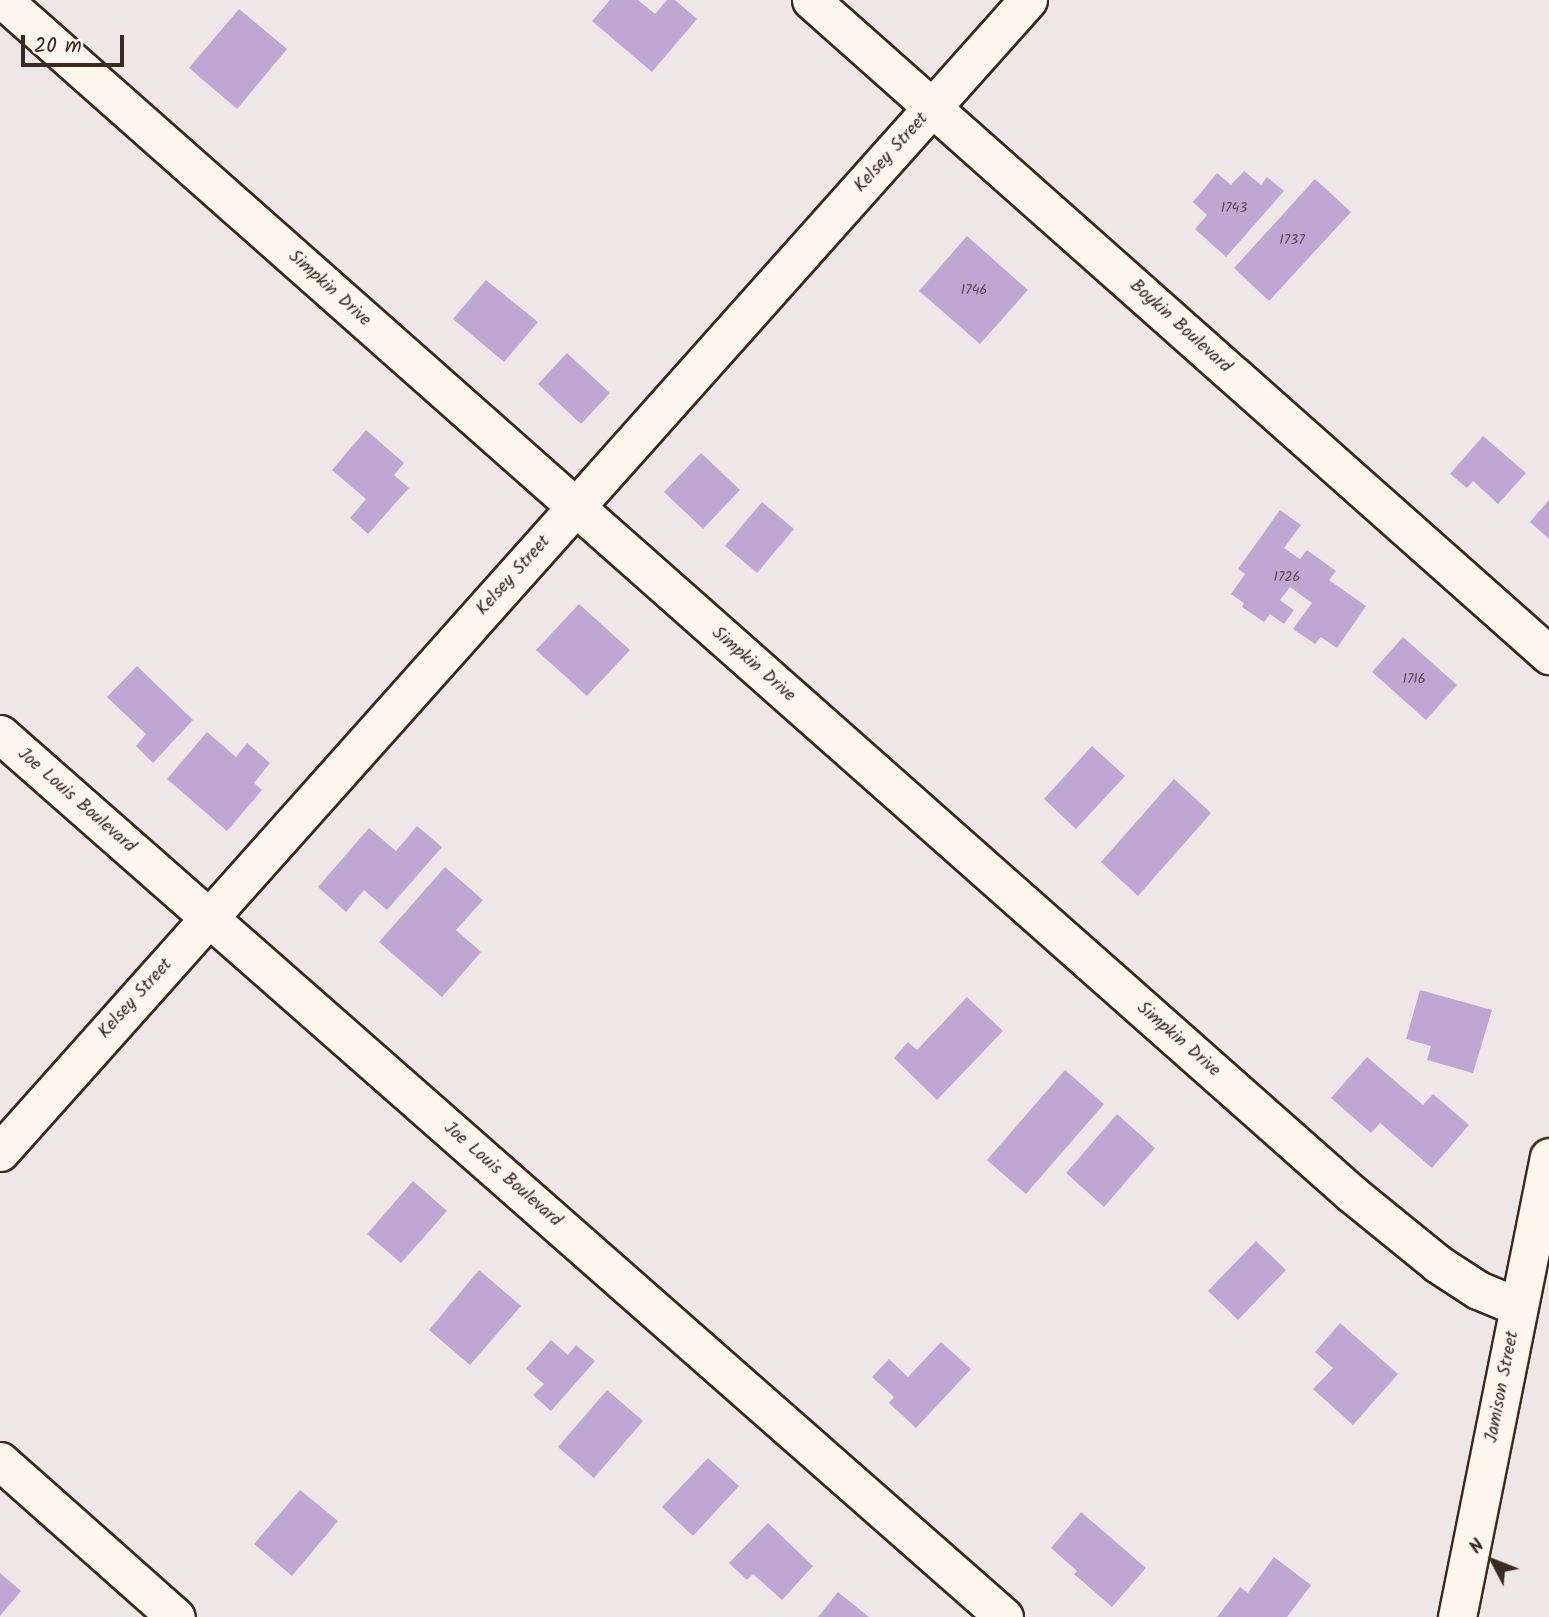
<!DOCTYPE html>
<html>
<head>
<meta charset="utf-8">
<style>
	body { margin:0 }
	#map { position:relative; width:1549px; height:1617px; overflow:hidden; background:#efe7e7; font-family:Kalam,sans-serif }
	div>[style] { position:absolute }
	[style*='--x'] { left:calc(var(--x)*1px); top:calc(var(--y)*1px); width:calc(var(--w)*1px); rotate:calc(var(--a)*1deg) }
	.building>* { inset:0; background:#c0a6d3 }
	.roads { filter:drop-shadow(2px 0 #3b2a1e) drop-shadow(-2px 0 #3b2a1e) drop-shadow(0 2px #3b2a1e) drop-shadow(0 -2px #3b2a1e) }
	.minor>* { height:37px; margin:-18.5px; padding:0 18.5px; transform-origin:18.5px; border-radius:18.5px; background:#fbf7ec }
	span { translate:-50% -50%; white-space:nowrap; text-align:center; line-height:1.15; -webkit-text-stroke:5px #fbf7ec; paint-order:stroke }
	.number-label { font-size:14px; color:#5c494b }
	.number-label span { -webkit-text-stroke-width:0 }
	.street-label { font-size:18px; color:#3b2a1e }
	.north { position:absolute; left:1458px; top:1526px; width:70px; height:70px; -webkit-text-stroke:5px #fbf7ec; paint-order:stroke; rotate:312deg; font-size:19px; font-weight:700; line-height:28px; text-align:center; color:#3b2a1e }
	.north::after { content:''; display:block; margin:auto; width:24px; height:32px; background:#3b2a1e; clip-path:polygon(50% 0,100% 100%,50% 72%,0 100%) }
	.scale { position:absolute; left:21px; top:35px; width:103px; height:32px; box-sizing:border-box; border:4px solid #3b2a1e; border-top:0; padding-left:9px; font-size:21px; line-height:24px; white-space:nowrap; color:#3b2a1e; -webkit-text-stroke:5px #fbf7ec; paint-order:stroke }
</style>
</head>
<body>
<div id="map">
	<div class="building">
		<i style="clip-path:polygon(610px 0,638px 0,655px 14px,667px 0,675px 0,697px 19px,652px 72px,592px 21px)"></i>
		<i style="clip-path:polygon(239px 9px,287px 49px,237px 109px,189px 68px)"></i>
		<i style="clip-path:polygon(1244px 171px,1261px 185px,1267px 177px,1284px 191px,1226px 257px,1195px 229px,1207px 215px,1193px 202px,1217px 173px,1231px 185px)"></i>
		<i style="clip-path:polygon(1315px 179px,1351px 212px,1269px 301px,1234px 268px)"></i>
		<i style="clip-path:polygon(967px 236px,1028px 290px,980px 344px,919px 291px)"></i>
		<i style="clip-path:polygon(486px 280px,538px 322px,504px 362px,453px 319px)"></i>
		<i style="clip-path:polygon(567px 353px,610px 393px,581px 424px,538px 384px)"></i>
		<i style="clip-path:polygon(366px 430px,404px 463px,394px 475px,409px 488px,368px 534px,350px 518px,366px 499px,332px 470px)"></i>
		<i style="clip-path:polygon(1483px 436px,1526px 473px,1498px 504px,1473px 481px,1467px 488px,1450px 474px)"></i>
		<i style="clip-path:polygon(701px 453px,740px 490px,703px 529px,664px 492px)"></i>
		<i style="clip-path:polygon(1549px 500px,1549px 539px,1530px 522px)"></i>
		<i style="clip-path:polygon(762px 502px,794px 529px,757px 573px,725px 546px)"></i>
		<i style="clip-path:polygon(1280px 510px,1301px 525px,1284px 548px,1300px 559px,1307px 550px,1336px 571px,1329px 580px,1366px 606px,1337px 648px,1321px 637px,1315px 644px,1293px 629px,1312px 603px,1290px 587px,1280px 600px,1294px 610px,1284px 624px,1270px 614px,1264px 622px,1242px 607px,1244px 603px,1231px 594px,1245px 574px,1238px 569px)"></i>
		<i style="clip-path:polygon(579px 604px,630px 650px,587px 696px,536px 650px)"></i>
		<i style="clip-path:polygon(1403px 637px,1457px 685px,1426px 720px,1372px 672px)"></i>
		<i style="clip-path:polygon(137px 666px,193px 720px,153px 763px,136px 746px,146px 734px,107px 697px)"></i>
		<i style="clip-path:polygon(207px 732px,236px 757px,247px 743px,270px 763px,254px 783px,262px 790px,227px 831px,167px 779px)"></i>
		<i style="clip-path:polygon(1092px 746px,1125px 776px,1076px 829px,1044px 799px)"></i>
		<i style="clip-path:polygon(1174px 779px,1211px 813px,1138px 896px,1101px 862px)"></i>
		<i style="clip-path:polygon(417px 826px,442px 847px,387px 910px,364px 890px,346px 912px,318px 887px,369px 828px,396px 851px)"></i>
		<i style="clip-path:polygon(445px 867px,483px 900px,456px 930px,481px 952px,442px 997px,379px 942px)"></i>
		<i style="clip-path:polygon(1420px 990px,1492px 1010px,1473px 1073px,1427px 1060px,1431px 1046px,1406px 1039px)"></i>
		<i style="clip-path:polygon(967px 997px,1003px 1031px,937px 1100px,894px 1058px,908px 1042px,917px 1050px)"></i>
		<i style="clip-path:polygon(1367px 1057px,1423px 1105px,1433px 1094px,1469px 1125px,1432px 1168px,1380px 1123px,1371px 1133px,1331px 1098px)"></i>
		<i style="clip-path:polygon(1065px 1070px,1104px 1104px,1026px 1194px,987px 1160px)"></i>
		<i style="clip-path:polygon(1117px 1114px,1155px 1148px,1104px 1207px,1066px 1173px)"></i>
		<i style="clip-path:polygon(413px 1181px,447px 1211px,401px 1263px,367px 1234px)"></i>
		<i style="clip-path:polygon(1256px 1241px,1286px 1270px,1238px 1320px,1208px 1291px)"></i>
		<i style="clip-path:polygon(479px 1270px,521px 1306px,470px 1365px,429px 1330px)"></i>
		<i style="clip-path:polygon(1340px 1323px,1398px 1374px,1353px 1425px,1313px 1389px,1333px 1368px,1315px 1352px)"></i>
		<i style="clip-path:polygon(551px 1340px,568px 1355px,576px 1345px,595px 1361px,551px 1411px,533px 1395px,544px 1384px,526px 1369px)"></i>
		<i style="clip-path:polygon(941px 1342px,971px 1369px,916px 1428px,889px 1403px,894px 1397px,872px 1377px,889px 1359px,908px 1377px)"></i>
		<i style="clip-path:polygon(607px 1390px,643px 1421px,594px 1478px,558px 1447px)"></i>
		<i style="clip-path:polygon(708px 1458px,739px 1486px,693px 1536px,662px 1507px)"></i>
		<i style="clip-path:polygon(300px 1490px,338px 1521px,292px 1576px,254px 1544px)"></i>
		<i style="clip-path:polygon(1081px 1512px,1146px 1568px,1112px 1607px,1074px 1574px,1077px 1571px,1051px 1548px)"></i>
		<i style="clip-path:polygon(768px 1523px,813px 1566px,782px 1600px,753px 1574px,747px 1580px,729px 1563px)"></i>
		<i style="clip-path:polygon(1274px 1557px,1311px 1585px,1287px 1617px,1217px 1617px,1240px 1587px,1248px 1593px)"></i>
		<i style="clip-path:polygon(0 1573px,21px 1591px,0 1616px)"></i>
		<i style="clip-path:polygon(838px 1592px,869px 1617px,818px 1617px)"></i>
	</div>
	<div class="roads">
		<div class="minor">
			<i style="--x:3;--y:0;--w:1802;--a:41.51"></i>
			<i style="--x:1352;--y:1194;--w:111;--a:39.1"></i>
			<i style="--x:1438;--y:1264;--w:48;--a:33"></i>
			<i style="--x:1478;--y:1290;--w:44;--a:22.5"></i>
			<i style="--x:811;--y:0;--w:987;--a:41.59"></i>
			<i style="--x:0;--y:734;--w:1337;--a:41.33"></i>
			<i style="--x:0;--y:1152;--w:1544;--a:-48.26"></i>
			<i style="--x:0;--y:1461;--w:235;--a:41.6"></i>
			<i style="--x:1457;--y:1617;--w:469;--a:-78.7"></i>
		</div>
	</div>
	<div class="number-label">
		<span style="left:1234px;top:208px">1743</span>
		<span style="left:1292px;top:240px">1737</span>
		<span style="left:974px;top:290px">1746</span>
		<span style="left:1287px;top:577px">1726</span>
		<span style="left:1414px;top:679px">1716</span>
	</div>
	<div class="street-label">
		<span style="left:892px;top:153px;rotate:-48deg">Kelsey Street</span>
		<span style="left:329px;top:289px;rotate:42deg">Simpkin Drive</span>
		<span style="left:1180px;top:327px;rotate:42deg">Boykin Boulevard</span>
		<span style="left:514px;top:576px;rotate:-48deg">Kelsey Street</span>
		<span style="left:753px;top:665px;rotate:41deg">Simpkin Drive</span>
		<span style="left:76px;top:801px;rotate:41deg">Joe Louis Boulevard</span>
		<span style="left:136px;top:999px;rotate:-48deg">Kelsey Street</span>
		<span style="left:1178px;top:1040px;rotate:41deg">Simpkin Drive</span>
		<span style="left:502px;top:1175px;rotate:41deg">Joe Louis Boulevard</span>
		<span style="left:1503px;top:1387px;rotate:-79deg">Jamison Street</span>
	</div>
	<div class="north">N</div>
	<div class="scale">20 m</div>
</div>
</body>
</html>
